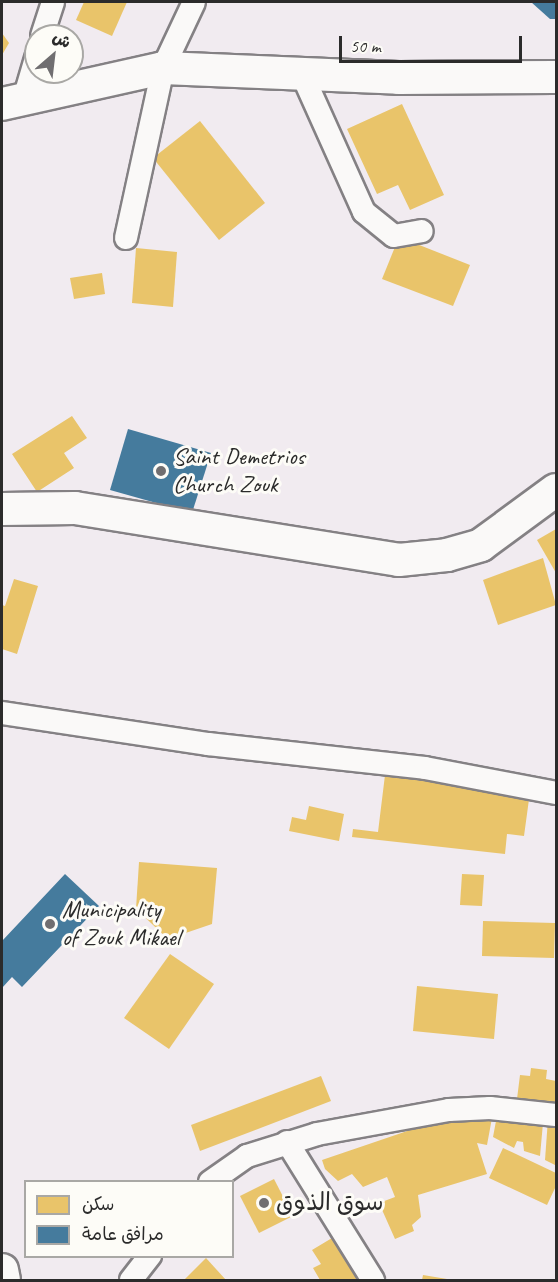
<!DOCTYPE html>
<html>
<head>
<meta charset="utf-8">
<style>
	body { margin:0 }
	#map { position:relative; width:558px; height:1282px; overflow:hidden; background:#f1ebf0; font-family:Caveat,"Playpen Sans Arabic",sans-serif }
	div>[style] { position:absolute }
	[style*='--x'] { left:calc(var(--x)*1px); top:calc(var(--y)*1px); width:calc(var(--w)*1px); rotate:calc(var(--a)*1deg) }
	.homes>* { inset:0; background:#e9c46a }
	.public>* { inset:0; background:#457b9d }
	.roads { filter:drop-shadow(2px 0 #848184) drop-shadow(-2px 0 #848184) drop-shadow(0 2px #848184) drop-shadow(0 -2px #848184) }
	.street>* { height:22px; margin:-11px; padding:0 11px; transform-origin:11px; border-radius:11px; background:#faf9f8 }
	.secondary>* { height:32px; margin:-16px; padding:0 16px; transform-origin:16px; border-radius:16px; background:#faf9f8 }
	.dots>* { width:16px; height:16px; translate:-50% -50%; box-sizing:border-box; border:3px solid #fdfcf7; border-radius:50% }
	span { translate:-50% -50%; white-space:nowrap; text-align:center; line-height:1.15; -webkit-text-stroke:6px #fdfcf7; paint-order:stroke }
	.poi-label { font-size:24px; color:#2b2b2b }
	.left { translate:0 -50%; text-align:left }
	.frame { position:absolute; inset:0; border:3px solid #2b2b2b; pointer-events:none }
	.legend { position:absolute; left:24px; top:1180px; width:210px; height:78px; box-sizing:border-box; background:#fdfcf7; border:2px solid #a9a8a5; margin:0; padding:8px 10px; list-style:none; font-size:18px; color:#2b2b2b }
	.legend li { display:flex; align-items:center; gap:12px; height:30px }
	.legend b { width:30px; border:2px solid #a9a8a5 }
	.north { position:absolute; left:24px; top:24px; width:60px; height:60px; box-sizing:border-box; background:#fdfcf7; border:2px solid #a9a8a5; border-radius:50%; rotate:28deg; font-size:16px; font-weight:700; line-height:24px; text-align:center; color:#2b2b2b }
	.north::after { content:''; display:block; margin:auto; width:21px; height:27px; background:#706e70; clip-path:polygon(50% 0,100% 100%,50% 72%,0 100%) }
	.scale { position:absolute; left:339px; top:36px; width:183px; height:27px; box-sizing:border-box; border:3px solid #2b2b2b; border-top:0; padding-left:8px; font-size:18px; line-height:21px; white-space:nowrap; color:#2b2b2b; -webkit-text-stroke:4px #fdfcf7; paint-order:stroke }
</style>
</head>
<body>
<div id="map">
	<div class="homes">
		<i style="clip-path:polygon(84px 2px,127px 2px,112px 36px,76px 20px)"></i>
		<i style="clip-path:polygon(2px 33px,9px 43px,2px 55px)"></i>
		<i style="clip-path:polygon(402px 104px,444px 195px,410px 210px,398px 185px,377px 194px,347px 129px)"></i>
		<i style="clip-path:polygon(200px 121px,265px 203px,219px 240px,153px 158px)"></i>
		<i style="clip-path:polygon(399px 237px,470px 265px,453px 306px,382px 279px)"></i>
		<i style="clip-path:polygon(136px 248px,177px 252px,173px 307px,132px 303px)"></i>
		<i style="clip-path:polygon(102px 273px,105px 294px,74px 299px,70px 278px)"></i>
		<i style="clip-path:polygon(72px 416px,87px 438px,64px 453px,74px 468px,37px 492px,12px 454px)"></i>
		<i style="clip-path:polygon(556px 529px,556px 573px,537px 540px)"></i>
		<i style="clip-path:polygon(543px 558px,556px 605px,498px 625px,483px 580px)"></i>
		<i style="clip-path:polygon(14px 579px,38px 586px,17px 654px,2px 649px,2px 605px,5px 606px)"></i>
		<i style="clip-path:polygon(385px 775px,530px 792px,524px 836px,507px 834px,505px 854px,352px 837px,353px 829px,378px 832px)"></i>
		<i style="clip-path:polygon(309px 806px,344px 814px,339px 841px,289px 831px,292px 817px,306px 820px)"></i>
		<i style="clip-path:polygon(139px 862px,217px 868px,212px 924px,168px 939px,136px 909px)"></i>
		<i style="clip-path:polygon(462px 874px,484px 875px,482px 906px,460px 905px)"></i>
		<i style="clip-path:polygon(483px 921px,555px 923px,554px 958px,482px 956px)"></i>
		<i style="clip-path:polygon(170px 954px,214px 984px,169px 1049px,124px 1018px)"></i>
		<i style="clip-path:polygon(417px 986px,498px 994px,494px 1039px,413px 1031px)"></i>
		<i style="clip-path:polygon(531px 1068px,547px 1070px,546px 1079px,556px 1081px,556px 1105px,517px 1099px,520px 1075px,530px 1076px)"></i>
		<i style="clip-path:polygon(321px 1076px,331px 1101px,200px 1151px,191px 1125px)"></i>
		<i style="clip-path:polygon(469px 1110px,492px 1118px,487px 1145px,477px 1143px,487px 1174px,418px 1195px,421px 1217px,412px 1225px,414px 1231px,395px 1239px,379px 1203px,395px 1197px,387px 1177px,363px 1187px,352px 1174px,338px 1181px,325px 1169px,322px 1160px)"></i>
		<i style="clip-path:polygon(548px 1119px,556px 1120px,555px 1165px,545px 1160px)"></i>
		<i style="clip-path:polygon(496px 1121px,543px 1123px,540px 1156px,524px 1151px,523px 1142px,517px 1141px,514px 1148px,493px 1137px)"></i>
		<i style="clip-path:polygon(503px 1148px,556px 1173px,556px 1186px,547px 1205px,489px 1178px)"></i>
		<i style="clip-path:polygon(274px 1179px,293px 1216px,259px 1233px,240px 1196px)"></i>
		<i style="clip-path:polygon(337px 1235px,364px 1280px,320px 1280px,313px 1268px,321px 1264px,312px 1250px)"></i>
		<i style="clip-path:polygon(206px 1258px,226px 1280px,184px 1280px)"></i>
		<i style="clip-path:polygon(423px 1275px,447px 1279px,447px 1280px,422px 1280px)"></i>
	</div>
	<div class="public">
		<i style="clip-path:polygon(531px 2px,556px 2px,556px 19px,550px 19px)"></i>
		<i style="clip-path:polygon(128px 429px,211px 453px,192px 513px,110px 490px)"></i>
		<i style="clip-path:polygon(65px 874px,99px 906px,22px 987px,12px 977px,2px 988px,2px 941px)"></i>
	</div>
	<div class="roads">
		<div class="street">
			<i style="--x:42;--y:36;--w:36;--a:-72"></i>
			<i style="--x:302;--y:74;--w:151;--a:65.8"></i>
			<i style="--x:364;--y:212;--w:38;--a:39"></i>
			<i style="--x:394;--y:236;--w:28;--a:-10"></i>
			<i style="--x:24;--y:99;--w:43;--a:-73.7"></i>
			<i style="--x:126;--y:238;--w:174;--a:-77.7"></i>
			<i style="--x:163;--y:68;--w:73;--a:-64.8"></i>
			<i style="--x:2;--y:713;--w:208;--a:8.6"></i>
			<i style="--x:208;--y:744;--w:218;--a:6.3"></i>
			<i style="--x:425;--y:768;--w:133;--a:10.8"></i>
			<i style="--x:287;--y:1142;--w:163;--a:58.1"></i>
			<i style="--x:210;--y:1182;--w:45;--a:-35.1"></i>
			<i style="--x:247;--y:1156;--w:73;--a:-17.4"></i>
			<i style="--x:317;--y:1134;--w:134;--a:-10.3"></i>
			<i style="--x:449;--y:1110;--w:41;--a:-2.8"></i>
			<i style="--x:490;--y:1108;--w:66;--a:6.1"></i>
			<i style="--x:131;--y:1280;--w:31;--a:-52"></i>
		</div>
		<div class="secondary">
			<i style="--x:2;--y:104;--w:165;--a:-12.6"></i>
			<i style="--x:163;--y:68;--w:236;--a:2.4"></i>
			<i style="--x:399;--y:78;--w:157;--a:-0.4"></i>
			<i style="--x:2;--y:509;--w:73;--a:-0.8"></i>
			<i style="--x:75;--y:508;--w:328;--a:9.1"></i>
			<i style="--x:399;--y:560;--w:48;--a:-5.9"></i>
			<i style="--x:447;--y:555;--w:35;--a:-16"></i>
			<i style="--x:481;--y:545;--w:93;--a:-36.3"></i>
			<i style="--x:2;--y:1270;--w:10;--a:79"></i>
		</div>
	</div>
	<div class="dots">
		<i style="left:161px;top:471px;background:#706e70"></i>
		<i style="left:50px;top:924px;background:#706e70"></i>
		<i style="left:264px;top:1203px;background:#706e70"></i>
	</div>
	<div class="poi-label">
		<span class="left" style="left:173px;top:471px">Saint Demetrios<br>Church Zouk</span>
		<span class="left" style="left:62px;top:924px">Municipality<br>of Zouk Mikael</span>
		<span class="left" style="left:276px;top:1203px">سوق الذوق</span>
	</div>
	<div class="frame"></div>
	<ul class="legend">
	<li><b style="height:16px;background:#e9c46a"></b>سكن</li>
	<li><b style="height:16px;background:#457b9d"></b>مرافق عامة</li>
	</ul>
	<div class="north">ش</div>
	<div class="scale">50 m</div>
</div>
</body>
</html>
